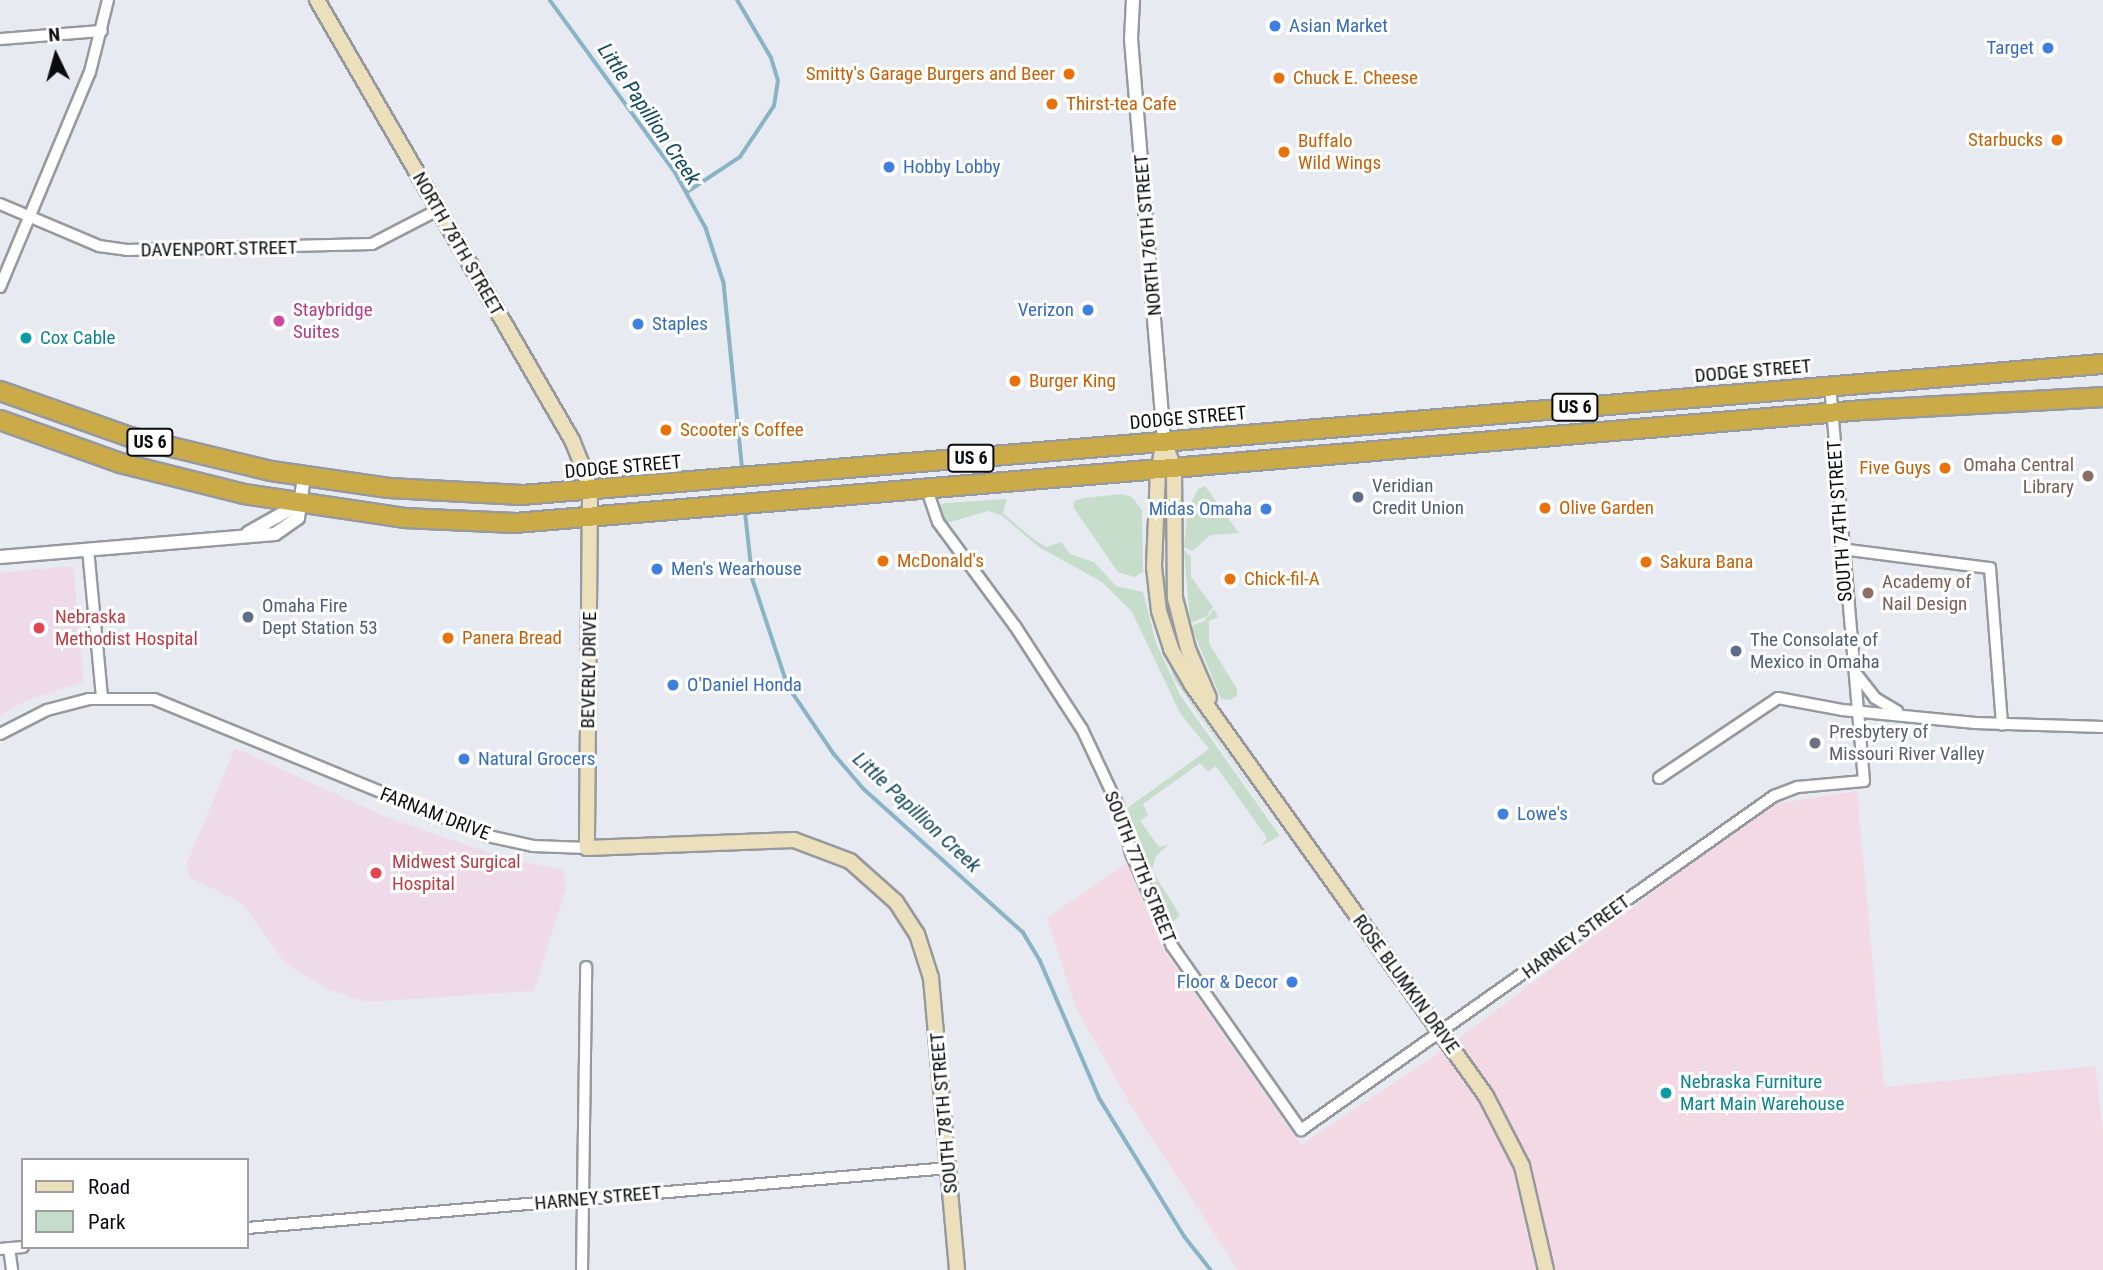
<!DOCTYPE html>
<html>
<head>
<meta charset="utf-8">
<style>
	body { margin:0 }
	#map { position:relative; width:2103px; height:1270px; overflow:hidden; background:#e7ebf1; font-family:"Roboto Condensed",sans-serif }
	div>[style] { position:absolute }
	[style*='--x'] { left:calc(var(--x)*1px); top:calc(var(--y)*1px); width:calc(var(--w)*1px); rotate:calc(var(--a)*1deg) }
	.commercial>* { inset:0; background:#f2d9e4 }
	.medical>* { inset:0; background:#efdae9 }
	.green>* { inset:0; background:#c7ddcb }
	.stream>* { height:3.5px; margin:-1.75px; padding:0 1.75px; transform-origin:1.75px; border-radius:1.75px; background:#8ab3c5 }
	.roads { filter:drop-shadow(2px 0 #969a9e) drop-shadow(-2px 0 #969a9e) drop-shadow(0 2px #969a9e) drop-shadow(0 -2px #969a9e) }
	.minor>* { height:10px; margin:-5px; padding:0 5px; transform-origin:5px; border-radius:5px; background:#fff }
	.tertiary>* { height:12px; margin:-6px; padding:0 6px; transform-origin:6px; border-radius:6px; background:#fff }
	.secondary>* { height:14px; margin:-7px; padding:0 7px; transform-origin:7px; border-radius:7px; background:#ebe0bb }
	.trunk>* { height:18px; margin:-9px; padding:0 9px; transform-origin:9px; border-radius:9px; background:#caab48 }
	.dots>* { width:19px; height:19px; translate:-50% -50%; box-sizing:border-box; border:4px solid #fff; border-radius:50% }
	span { translate:-50% -50%; white-space:nowrap; text-align:center; line-height:1.15; -webkit-text-stroke:6px #fff; paint-order:stroke }
	.shield-label span { padding:2px 5px; background:#fff; border:2px solid; border-radius:5px; -webkit-text-stroke-width:0 }
	.shield-label { font-size:18px; color:#0b0c0e; font-weight:700 }
	.shop-label { font-size:19px; color:#366cbe }
	.left { translate:0 -50%; text-align:left }
	.right { translate:-100% -50%; text-align:right }
	.food-label { font-size:19px; color:#c56008 }
	.street-label { font-size:19px; color:#0b0c0e }
	.hotel-label { font-size:19px; color:#b23c85 }
	.culture-label { font-size:19px; color:#0d838f }
	.education-label { font-size:19px; color:#785e54 }
	.service-label { font-size:19px; color:#4e5e75 }
	.health-label { font-size:19px; color:#be3a42 }
	.worship-label { font-size:19px; color:#5b616d }
	.water-label { font-size:21px; color:#13495e; font-style:italic }
	.legend { position:absolute; left:21px; top:1158px; width:228px; height:91px; box-sizing:border-box; background:#fff; border:2px solid #9d9e9f; margin:0; padding:9px 12px; list-style:none; font-size:21px; color:#0b0c0e }
	.legend li { display:flex; align-items:center; gap:14px; height:35px }
	.legend b { width:35px; border:2px solid #9d9e9f }
	.north { position:absolute; left:21px; top:21px; width:70px; height:70px; -webkit-text-stroke:5px #fff; paint-order:stroke; rotate:355deg; font-size:19px; font-weight:700; line-height:28px; text-align:center; color:#0b0c0e }
	.north::after { content:''; display:block; margin:auto; width:24px; height:32px; background:#0b0c0e; clip-path:polygon(50% 0,100% 100%,50% 72%,0 100%) }
</style>
</head>
<body>
<div id="map">
	<div class="commercial">
		<i style="clip-path:polygon(1857px 791px,1884px 1087px,2096px 1066px,2103px 1136px,2103px 1270px,1238px 1270px,1133px 1109px,1076px 1008px,1047px 918px,1127px 863px,1163px 949px,1301px 1145px,1442px 1051px,1769px 805px)"></i>
	</div>
	<div class="medical">
		<i style="clip-path:polygon(73px 566px,84px 682px,25px 701px,0 716px,0 573px)"></i>
		<i style="clip-path:polygon(235px 748px,386px 817px,502px 857px,563px 870px,566px 888px,534px 991px,367px 1002px,329px 990px,284px 962px,242px 903px,189px 877px,187px 863px)"></i>
	</div>
	<div class="green">
		<i style="clip-path:polygon(1205px 486px,1239px 533px,1211px 535px,1192px 551px,1184px 547px,1188px 509px,1198px 489px)"></i>
		<i style="clip-path:polygon(1122px 494px,1132px 497px,1142px 510px,1143px 572px,1135px 577px,1118px 572px,1073px 507px,1074px 501px,1085px 498px)"></i>
		<i style="clip-path:polygon(1007px 499px,1003px 513px,1032px 538px,1046px 547px,1061px 542px,1070px 554px,1094px 562px,1116px 586px,1143px 592px,1156px 643px,1180px 695px,1280px 836px,1261px 846px,1267px 838px,1216px 766px,1208px 772px,1200px 763px,1143px 804px,1148px 815px,1140px 821px,1159px 847px,1168px 845px,1156px 856px,1152px 871px,1180px 915px,1171px 924px,1166px 922px,1142px 865px,1126px 809px,1209px 749px,1180px 713px,1132px 612px,1102px 582px,1039px 547px,1001px 515px,988px 511px,947px 523px,939px 511px,940px 505px,946px 503px)"></i>
		<i style="clip-path:polygon(1184px 550px,1191px 557px,1191px 577px,1213px 607px,1206px 617px,1190px 623px)"></i>
		<i style="clip-path:polygon(1146px 595px,1182px 688px,1282px 834px,1174px 679px)"></i>
		<i style="clip-path:polygon(1214px 609px,1218px 617px,1209px 621px,1209px 643px,1237px 689px,1237px 696px,1230px 700px,1221px 699px,1191px 626px,1204px 621px)"></i>
	</div>
	<div class="stream">
		<i style="--x:550;--y:0;--w:213;--a:54"></i>
		<i style="--x:675;--y:172;--w:64;--a:61"></i>
		<i style="--x:706;--y:228;--w:58;--a:71.9"></i>
		<i style="--x:724;--y:283;--w:191;--a:84.3"></i>
		<i style="--x:687;--y:192;--w:64;--a:-33.4"></i>
		<i style="--x:740;--y:157;--w:61;--a:-56.3"></i>
		<i style="--x:774;--y:106;--w:25;--a:-81"></i>
		<i style="--x:778;--y:81;--w:24;--a:-107"></i>
		<i style="--x:771;--y:58;--w:67;--a:-120.4"></i>
		<i style="--x:745;--y:508;--w:72;--a:83.7"></i>
		<i style="--x:753;--y:580;--w:112;--a:71.7"></i>
		<i style="--x:788;--y:686;--w:82;--a:55.9"></i>
		<i style="--x:834;--y:754;--w:46;--a:49.4"></i>
		<i style="--x:864;--y:789;--w:214;--a:42"></i>
		<i style="--x:1023;--y:932;--w:33;--a:59"></i>
		<i style="--x:1040;--y:960;--w:151;--a:66.7"></i>
		<i style="--x:1100;--y:1099;--w:162;--a:58.4"></i>
		<i style="--x:1185;--y:1237;--w:42;--a:51.8"></i>
	</div>
	<div class="roads">
		<div class="minor">
			<i style="--x:0;--y:39;--w:102;--a:-4.5"></i>
			<i style="--x:0;--y:204;--w:108;--a:23"></i>
			<i style="--x:99;--y:246;--w:28;--a:8"></i>
			<i style="--x:127;--y:250;--w:245;--a:-1.4"></i>
			<i style="--x:372;--y:244;--w:74;--a:-27.3"></i>
			<i style="--x:0;--y:287;--w:233;--a:-67.3"></i>
			<i style="--x:90;--y:72;--w:74;--a:-76"></i>
			<i style="--x:927;--y:490;--w:34;--a:71"></i>
			<i style="--x:938;--y:522;--w:129;--a:53.5"></i>
			<i style="--x:1015;--y:626;--w:123;--a:57"></i>
			<i style="--x:1082;--y:729;--w:85;--a:64.9"></i>
			<i style="--x:1118;--y:806;--w:49;--a:74.5"></i>
			<i style="--x:1131;--y:853;--w:102;--a:66.2"></i>
			<i style="--x:1172;--y:946;--w:225;--a:55"></i>
			<i style="--x:1301;--y:1130;--w:579;--a:-35.23"></i>
			<i style="--x:1774;--y:796;--w:26;--a:-21"></i>
			<i style="--x:1798;--y:787;--w:66;--a:-5.2"></i>
			<i style="--x:1864;--y:781;--w:396;--a:-94.9"></i>
			<i style="--x:88;--y:549;--w:149;--a:84.6"></i>
			<i style="--x:1841;--y:549;--w:150;--a:7.3"></i>
			<i style="--x:1990;--y:568;--w:157;--a:85.6"></i>
			<i style="--x:1858;--y:676;--w:28;--a:52"></i>
			<i style="--x:1875;--y:698;--w:26;--a:31"></i>
			<i style="--x:0;--y:734;--w:53;--a:-27.1"></i>
			<i style="--x:47;--y:710;--w:43;--a:-14.7"></i>
			<i style="--x:89;--y:699;--w:65;--a:0"></i>
			<i style="--x:154;--y:699;--w:361;--a:22.3"></i>
			<i style="--x:488;--y:836;--w:46;--a:12.5"></i>
			<i style="--x:533;--y:846;--w:54;--a:2.1"></i>
			<i style="--x:1659;--y:778;--w:143;--a:-33.9"></i>
			<i style="--x:1778;--y:698;--w:65;--a:10.6"></i>
			<i style="--x:1842;--y:710;--w:134;--a:5.6"></i>
			<i style="--x:1975;--y:723;--w:128;--a:1.8"></i>
			<i style="--x:247;--y:1228;--w:704;--a:-4.89"></i>
			<i style="--x:9;--y:1248;--w:22;--a:82"></i>
			<i style="--x:0;--y:1249;--w:23;--a:-5"></i>
			<i style="--x:582;--y:1270;--w:303;--a:-89.2"></i>
		</div>
		<div class="tertiary">
			<i style="--x:1133;--y:0;--w:39;--a:93"></i>
			<i style="--x:1131;--y:39;--w:403;--a:85.3"></i>
			<i style="--x:248;--y:533;--w:59;--a:-29.6"></i>
			<i style="--x:0;--y:557;--w:276;--a:-4.8"></i>
			<i style="--x:275;--y:534;--w:28;--a:-35"></i>
			<i style="--x:298;--y:518;--w:41;--a:-81.7"></i>
		</div>
		<div class="secondary">
			<i style="--x:317;--y:0;--w:509;--a:59.91"></i>
			<i style="--x:572;--y:440;--w:35;--a:68"></i>
			<i style="--x:585;--y:472;--w:21;--a:76"></i>
			<i style="--x:590;--y:492;--w:356;--a:90.5"></i>
			<i style="--x:587;--y:848;--w:207;--a:-2.2"></i>
			<i style="--x:794;--y:840;--w:60;--a:20.6"></i>
			<i style="--x:850;--y:861;--w:62;--a:41.7"></i>
			<i style="--x:896;--y:902;--w:38;--a:57"></i>
			<i style="--x:917;--y:934;--w:46;--a:72.3"></i>
			<i style="--x:931;--y:978;--w:293;--a:84.9"></i>
			<i style="--x:1164;--y:441;--w:31;--a:101"></i>
			<i style="--x:1158;--y:471;--w:96;--a:92.4"></i>
			<i style="--x:1154;--y:567;--w:44;--a:83.5"></i>
			<i style="--x:1159;--y:611;--w:40;--a:72"></i>
			<i style="--x:1171;--y:649;--w:42;--a:59.7"></i>
			<i style="--x:1192;--y:685;--w:505;--a:54.42"></i>
			<i style="--x:1486;--y:1096;--w:79;--a:62.8"></i>
			<i style="--x:1522;--y:1166;--w:107;--a:77"></i>
			<i style="--x:1164;--y:441;--w:30;--a:70"></i>
			<i style="--x:1174;--y:469;--w:129;--a:89.6"></i>
			<i style="--x:1175;--y:598;--w:53;--a:75.7"></i>
			<i style="--x:1188;--y:649;--w:53;--a:66.8"></i>
		</div>
		<div class="trunk">
			<i style="--x:0;--y:391;--w:138;--a:19.5"></i>
			<i style="--x:130;--y:437;--w:145;--a:13.6"></i>
			<i style="--x:271;--y:471;--w:119;--a:8.2"></i>
			<i style="--x:389;--y:488;--w:133;--a:3"></i>
			<i style="--x:522;--y:495;--w:1586;--a:-4.74"></i>
			<i style="--x:0;--y:420;--w:127;--a:19.7"></i>
			<i style="--x:120;--y:463;--w:128;--a:14"></i>
			<i style="--x:244;--y:494;--w:162;--a:8.5"></i>
			<i style="--x:404;--y:518;--w:111;--a:2.6"></i>
			<i style="--x:515;--y:523;--w:1354;--a:-4.79"></i>
			<i style="--x:1864;--y:410;--w:239;--a:-3.1"></i>
		</div>
	</div>
	<div class="dots">
		<i style="left:1275px;top:26px;background:#3f7fe0"></i>
		<i style="left:2048px;top:48px;background:#3f7fe0"></i>
		<i style="left:1069px;top:74px;background:#e8710a"></i>
		<i style="left:1279px;top:78px;background:#e8710a"></i>
		<i style="left:1052px;top:104px;background:#e8710a"></i>
		<i style="left:2057px;top:140px;background:#e8710a"></i>
		<i style="left:1284px;top:152px;background:#e8710a"></i>
		<i style="left:889px;top:167px;background:#3f7fe0"></i>
		<i style="left:1088px;top:310px;background:#3f7fe0"></i>
		<i style="left:279px;top:321px;background:#d1479c"></i>
		<i style="left:638px;top:324px;background:#3f7fe0"></i>
		<i style="left:26px;top:338px;background:#0f9aa8"></i>
		<i style="left:1015px;top:381px;background:#e8710a"></i>
		<i style="left:666px;top:430px;background:#e8710a"></i>
		<i style="left:1945px;top:468px;background:#e8710a"></i>
		<i style="left:2088px;top:476px;background:#8d6e63"></i>
		<i style="left:1358px;top:497px;background:#5c6f8a"></i>
		<i style="left:1545px;top:508px;background:#e8710a"></i>
		<i style="left:1266px;top:509px;background:#3f7fe0"></i>
		<i style="left:883px;top:561px;background:#e8710a"></i>
		<i style="left:1646px;top:562px;background:#e8710a"></i>
		<i style="left:657px;top:569px;background:#3f7fe0"></i>
		<i style="left:1230px;top:579px;background:#e8710a"></i>
		<i style="left:1868px;top:593px;background:#8d6e63"></i>
		<i style="left:248px;top:617px;background:#5c6f8a"></i>
		<i style="left:39px;top:628px;background:#e0444e"></i>
		<i style="left:448px;top:638px;background:#e8710a"></i>
		<i style="left:1736px;top:651px;background:#5c6f8a"></i>
		<i style="left:673px;top:685px;background:#3f7fe0"></i>
		<i style="left:1815px;top:743px;background:#6b7280"></i>
		<i style="left:464px;top:759px;background:#3f7fe0"></i>
		<i style="left:1503px;top:814px;background:#3f7fe0"></i>
		<i style="left:376px;top:873px;background:#e0444e"></i>
		<i style="left:1292px;top:982px;background:#3f7fe0"></i>
		<i style="left:1666px;top:1093px;background:#0f9aa8"></i>
	</div>
	<div class="shield-label">
		<span style="left:1575px;top:407px">US 6</span>
		<span style="left:150px;top:442px">US 6</span>
		<span style="left:971px;top:458px">US 6</span>
	</div>
	<div class="shop-label">
		<span class="left" style="left:1289px;top:26px">Asian Market</span>
		<span class="right" style="left:2034px;top:48px">Target</span>
		<span class="left" style="left:903px;top:167px">Hobby Lobby</span>
		<span class="right" style="left:1074px;top:310px">Verizon</span>
		<span class="left" style="left:652px;top:324px">Staples</span>
		<span class="right" style="left:1252px;top:509px">Midas Omaha</span>
		<span class="left" style="left:671px;top:569px">Men's Wearhouse</span>
		<span class="left" style="left:687px;top:685px">O'Daniel Honda</span>
		<span class="left" style="left:478px;top:759px">Natural Grocers</span>
		<span class="left" style="left:1517px;top:814px">Lowe's</span>
		<span class="right" style="left:1278px;top:982px">Floor &amp; Decor</span>
	</div>
	<div class="food-label">
		<span class="right" style="left:1055px;top:74px">Smitty's Garage Burgers and Beer</span>
		<span class="left" style="left:1293px;top:78px">Chuck E. Cheese</span>
		<span class="left" style="left:1066px;top:104px">Thirst-tea Cafe</span>
		<span class="right" style="left:2043px;top:140px">Starbucks</span>
		<span class="left" style="left:1298px;top:152px">Buffalo<br>Wild Wings</span>
		<span class="left" style="left:1029px;top:381px">Burger King</span>
		<span class="left" style="left:680px;top:430px">Scooter's Coffee</span>
		<span class="right" style="left:1931px;top:468px">Five Guys</span>
		<span class="left" style="left:1559px;top:508px">Olive Garden</span>
		<span class="left" style="left:897px;top:561px">McDonald's</span>
		<span class="left" style="left:1660px;top:562px">Sakura Bana</span>
		<span class="left" style="left:1244px;top:579px">Chick-fil-A</span>
		<span class="left" style="left:462px;top:638px">Panera Bread</span>
	</div>
	<div class="street-label">
		<span style="left:1148px;top:235px;rotate:-95deg">NORTH 76TH STREET</span>
		<span style="left:458px;top:244px;rotate:60deg">NORTH 78TH STREET</span>
		<span style="left:219px;top:249px;rotate:-1deg">DAVENPORT STREET</span>
		<span style="left:1753px;top:371px;rotate:-5deg">DODGE STREET</span>
		<span style="left:1188px;top:418px;rotate:-5deg">DODGE STREET</span>
		<span style="left:623px;top:467px;rotate:-5deg">DODGE STREET</span>
		<span style="left:1840px;top:521px;rotate:-94deg">SOUTH 74TH STREET</span>
		<span style="left:589px;top:670px;rotate:-89deg">BEVERLY DRIVE</span>
		<span style="left:435px;top:814px;rotate:21deg">FARNAM DRIVE</span>
		<span style="left:1140px;top:867px;rotate:68deg">SOUTH 77TH STREET</span>
		<span style="left:1576px;top:937px;rotate:-36deg">HARNEY STREET</span>
		<span style="left:1406px;top:984px;rotate:54deg">ROSE BLUMKIN DRIVE</span>
		<span style="left:944px;top:1113px;rotate:-95deg">SOUTH 78TH STREET</span>
		<span style="left:598px;top:1198px;rotate:-5deg">HARNEY STREET</span>
	</div>
	<div class="hotel-label">
		<span class="left" style="left:293px;top:321px">Staybridge<br>Suites</span>
	</div>
	<div class="culture-label">
		<span class="left" style="left:40px;top:338px">Cox Cable</span>
		<span class="left" style="left:1680px;top:1093px">Nebraska Furniture<br>Mart Main Warehouse</span>
	</div>
	<div class="education-label">
		<span class="right" style="left:2074px;top:476px">Omaha Central<br>Library</span>
		<span class="left" style="left:1882px;top:593px">Academy of<br>Nail Design</span>
	</div>
	<div class="service-label">
		<span class="left" style="left:1372px;top:497px">Veridian<br>Credit Union</span>
		<span class="left" style="left:262px;top:617px">Omaha Fire<br>Dept Station 53</span>
		<span class="left" style="left:1750px;top:651px">The Consolate of<br>Mexico in Omaha</span>
	</div>
	<div class="health-label">
		<span class="left" style="left:55px;top:628px">Nebraska<br>Methodist Hospital</span>
		<span class="left" style="left:392px;top:873px">Midwest Surgical<br>Hospital</span>
	</div>
	<div class="worship-label">
		<span class="left" style="left:1829px;top:743px">Presbytery of<br>Missouri River Valley</span>
	</div>
	<div class="water-label">
		<span style="left:649px;top:114px;rotate:56deg">Little Papillion Creek</span>
		<span style="left:917px;top:812px;rotate:43deg">Little Papillion Creek</span>
	</div>
	<ul class="legend">
	<li><b style="height:9px;background:#ebe0bb"></b>Road</li>
	<li><b style="height:19px;background:#c7ddcb"></b>Park</li>
	</ul>
	<div class="north">N</div>
</div>
</body>
</html>
